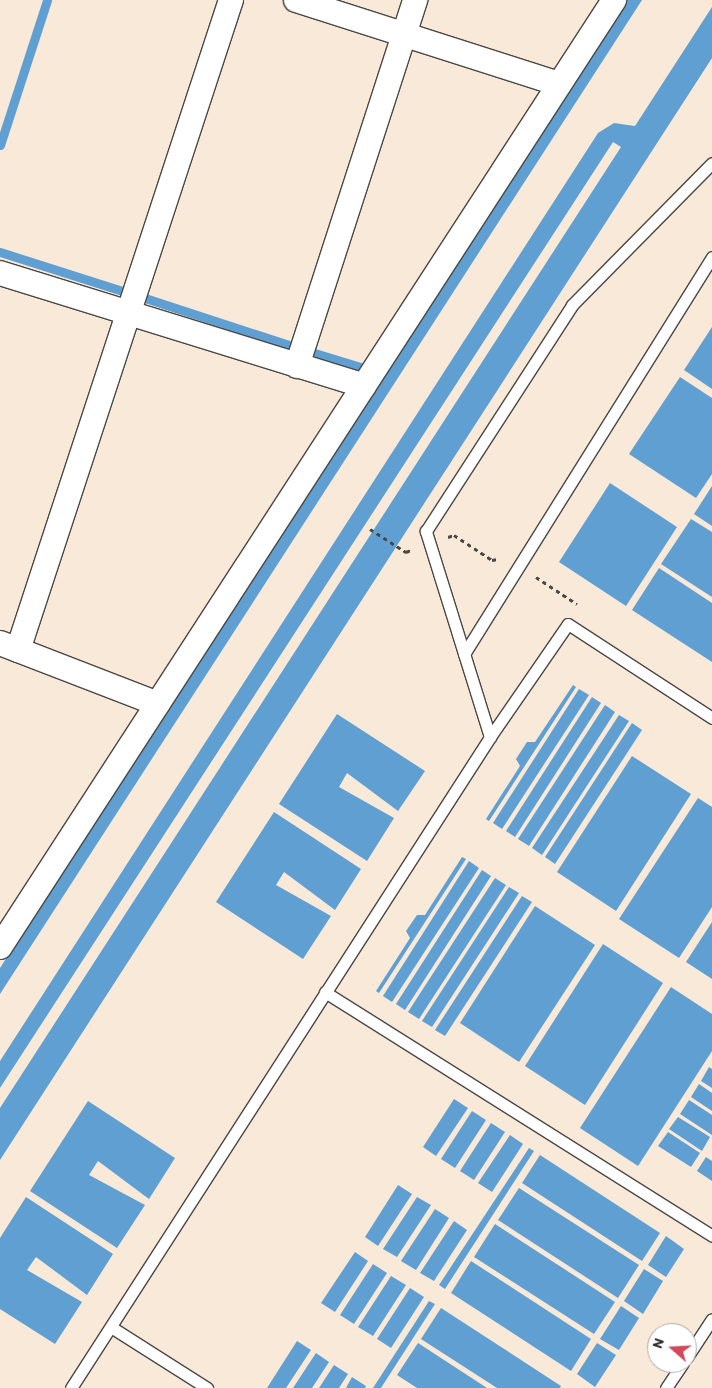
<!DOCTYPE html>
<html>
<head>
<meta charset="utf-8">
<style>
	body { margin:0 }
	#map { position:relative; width:712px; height:1388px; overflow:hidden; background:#f8e9d8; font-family:Itim,sans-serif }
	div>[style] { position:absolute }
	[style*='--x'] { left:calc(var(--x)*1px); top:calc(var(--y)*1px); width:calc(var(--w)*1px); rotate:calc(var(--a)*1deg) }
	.water>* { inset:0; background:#609fd2 }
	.stream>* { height:9px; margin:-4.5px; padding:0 4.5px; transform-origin:4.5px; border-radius:4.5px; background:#609fd2 }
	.path>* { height:3px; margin-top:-1.5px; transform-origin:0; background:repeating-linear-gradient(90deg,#4a4845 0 4px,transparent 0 8px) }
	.roads { filter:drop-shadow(1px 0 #4a4845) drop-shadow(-1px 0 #4a4845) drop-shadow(0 1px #4a4845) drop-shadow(0 -1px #4a4845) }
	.service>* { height:11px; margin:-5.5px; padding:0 5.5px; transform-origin:5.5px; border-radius:5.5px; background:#fff }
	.minor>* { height:24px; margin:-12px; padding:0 12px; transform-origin:12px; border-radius:12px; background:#fff }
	span { translate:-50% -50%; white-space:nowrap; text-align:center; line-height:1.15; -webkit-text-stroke:4px #fff; paint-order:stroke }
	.north { position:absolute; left:647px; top:1323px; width:50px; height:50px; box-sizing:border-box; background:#fff; border:1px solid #aaa; border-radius:50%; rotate:289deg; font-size:14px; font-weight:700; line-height:20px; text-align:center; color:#2b2b2b }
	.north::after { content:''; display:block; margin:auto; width:18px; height:22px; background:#d1495b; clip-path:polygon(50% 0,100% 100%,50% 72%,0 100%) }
</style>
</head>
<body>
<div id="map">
	<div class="water">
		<i style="clip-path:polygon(626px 0,642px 0,0 994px,0 968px)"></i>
		<i style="clip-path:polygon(712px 7px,712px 58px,0 1160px,0 1108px,621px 147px,613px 142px,0 1088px,0 1061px,598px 133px,614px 123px,635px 126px)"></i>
		<i style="clip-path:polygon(712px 327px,712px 389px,684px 370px)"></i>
		<i style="clip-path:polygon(680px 377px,712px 398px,712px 474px,696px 498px,629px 454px)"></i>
		<i style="clip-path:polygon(610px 483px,677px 527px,626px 606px,559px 562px)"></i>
		<i style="clip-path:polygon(712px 486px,712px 526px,694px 514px)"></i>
		<i style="clip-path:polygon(691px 519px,712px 532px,712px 597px,661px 564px)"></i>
		<i style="clip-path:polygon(659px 568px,712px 603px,712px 662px,632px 610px)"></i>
		<i style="clip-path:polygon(573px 685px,576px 687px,489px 821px,486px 819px,520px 766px,516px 759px,527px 742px,535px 742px)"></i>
		<i style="clip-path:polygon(579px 689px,589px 695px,502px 829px,493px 823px)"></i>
		<i style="clip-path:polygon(592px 697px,601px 703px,515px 837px,506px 831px)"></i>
		<i style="clip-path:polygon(605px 705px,615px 712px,529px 846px,518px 839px)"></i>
		<i style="clip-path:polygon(337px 714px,425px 771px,398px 811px,347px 773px,339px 787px,394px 818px,367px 861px,279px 804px)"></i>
		<i style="clip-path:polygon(619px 715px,629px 721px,542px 855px,532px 848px)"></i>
		<i style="clip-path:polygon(632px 723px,642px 730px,555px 864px,545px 857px)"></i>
		<i style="clip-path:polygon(632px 756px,691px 794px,616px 911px,557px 872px)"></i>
		<i style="clip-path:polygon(698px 798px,712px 807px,712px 907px,679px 958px,619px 919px)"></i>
		<i style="clip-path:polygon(274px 812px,361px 869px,335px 910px,284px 872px,276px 885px,331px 916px,303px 959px,216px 902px)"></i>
		<i style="clip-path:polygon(462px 857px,466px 859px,379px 993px,376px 991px,410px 938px,406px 931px,417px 915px,425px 915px)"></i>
		<i style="clip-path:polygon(469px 861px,479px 868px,392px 1002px,383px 996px)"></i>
		<i style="clip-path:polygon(482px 870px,491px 876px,405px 1010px,396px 1004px)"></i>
		<i style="clip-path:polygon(495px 878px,506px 885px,419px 1019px,408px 1012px)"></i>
		<i style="clip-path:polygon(509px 887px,519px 893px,432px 1027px,422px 1021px)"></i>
		<i style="clip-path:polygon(522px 896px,532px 902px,445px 1036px,435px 1030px)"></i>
		<i style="clip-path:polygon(535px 906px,595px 945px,519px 1062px,460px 1023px)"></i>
		<i style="clip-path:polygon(712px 922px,712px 979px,686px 962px)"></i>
		<i style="clip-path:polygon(603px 944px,663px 983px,585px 1105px,525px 1066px)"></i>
		<i style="clip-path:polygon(671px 987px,712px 1014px,712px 1051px,638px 1166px,580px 1128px)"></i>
		<i style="clip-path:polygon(709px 1067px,712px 1069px,712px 1088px,701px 1081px)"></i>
		<i style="clip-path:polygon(699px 1084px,712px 1093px,712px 1111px,691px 1097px)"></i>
		<i style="clip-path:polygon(454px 1099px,468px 1108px,436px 1156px,423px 1147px)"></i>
		<i style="clip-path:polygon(689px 1100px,712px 1115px,712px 1135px,680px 1114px)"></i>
		<i style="clip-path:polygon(88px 1101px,175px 1158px,149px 1199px,98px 1161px,89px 1175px,145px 1205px,117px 1248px,30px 1191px)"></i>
		<i style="clip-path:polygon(472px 1111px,486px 1120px,455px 1168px,441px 1159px)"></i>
		<i style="clip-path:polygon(678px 1117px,710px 1137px,702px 1151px,669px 1129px)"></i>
		<i style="clip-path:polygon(491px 1123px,505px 1132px,474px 1180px,460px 1171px)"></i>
		<i style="clip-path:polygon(668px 1132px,700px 1153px,691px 1167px,658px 1146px)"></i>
		<i style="clip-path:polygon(510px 1135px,523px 1144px,492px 1192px,478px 1183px)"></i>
		<i style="clip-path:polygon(529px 1148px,534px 1151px,445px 1289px,439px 1285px)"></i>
		<i style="clip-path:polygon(540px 1155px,660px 1233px,642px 1261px,522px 1183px)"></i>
		<i style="clip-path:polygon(706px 1157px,712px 1161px,712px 1181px,697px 1171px)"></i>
		<i style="clip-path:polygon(398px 1185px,412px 1194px,378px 1246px,365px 1237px)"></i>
		<i style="clip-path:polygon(519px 1188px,639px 1265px,618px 1298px,498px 1220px)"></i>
		<i style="clip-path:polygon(26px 1197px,113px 1254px,87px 1295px,36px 1257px,27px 1270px,82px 1302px,55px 1344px,0 1309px,0 1238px)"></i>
		<i style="clip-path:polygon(417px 1197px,431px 1205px,397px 1257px,383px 1249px)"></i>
		<i style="clip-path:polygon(435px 1209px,449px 1218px,416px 1270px,401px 1261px)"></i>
		<i style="clip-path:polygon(454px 1221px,467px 1230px,434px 1281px,420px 1273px)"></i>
		<i style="clip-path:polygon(495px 1224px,615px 1302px,594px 1334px,474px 1257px)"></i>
		<i style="clip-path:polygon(666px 1236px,684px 1249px,666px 1277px,648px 1265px)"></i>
		<i style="clip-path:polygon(355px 1252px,368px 1261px,335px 1312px,321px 1303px)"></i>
		<i style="clip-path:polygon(471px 1261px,591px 1339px,571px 1371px,451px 1293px)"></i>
		<i style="clip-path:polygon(373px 1264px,387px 1273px,354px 1324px,340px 1315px)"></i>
		<i style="clip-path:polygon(644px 1269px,663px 1281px,643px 1314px,624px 1301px)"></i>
		<i style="clip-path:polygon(391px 1276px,406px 1285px,373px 1336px,358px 1327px)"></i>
		<i style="clip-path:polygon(410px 1288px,424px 1297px,391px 1348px,377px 1339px)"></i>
		<i style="clip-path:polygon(429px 1301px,435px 1304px,381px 1388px,373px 1388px)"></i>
		<i style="clip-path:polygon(621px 1306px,639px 1318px,619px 1350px,600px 1339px)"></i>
		<i style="clip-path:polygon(441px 1308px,561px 1386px,560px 1388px,497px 1388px,421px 1339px)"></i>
		<i style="clip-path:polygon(297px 1341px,311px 1350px,286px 1388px,267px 1388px)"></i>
		<i style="clip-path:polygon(418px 1343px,487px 1388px,417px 1388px,397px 1375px)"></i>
		<i style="clip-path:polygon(597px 1343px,616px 1355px,595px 1387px,577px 1374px)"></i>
		<i style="clip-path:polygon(316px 1353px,329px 1362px,312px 1388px,293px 1388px)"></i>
		<i style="clip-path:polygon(334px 1365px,348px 1374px,339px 1388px,319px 1388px)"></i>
		<i style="clip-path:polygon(352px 1377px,366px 1386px,365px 1388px,346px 1388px)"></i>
	</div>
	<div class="stream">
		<i style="--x:0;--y:145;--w:152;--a:-72"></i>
		<i style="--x:0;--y:252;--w:131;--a:17.7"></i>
		<i style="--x:145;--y:298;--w:158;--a:18.1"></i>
		<i style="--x:308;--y:351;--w:54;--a:17.1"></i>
	</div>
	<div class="path">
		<i style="--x:370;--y:529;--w:43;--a:32.6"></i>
		<i style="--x:406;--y:552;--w:5;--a:-22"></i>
		<i style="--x:448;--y:537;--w:6;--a:-18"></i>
		<i style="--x:454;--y:535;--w:45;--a:33.3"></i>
		<i style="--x:492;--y:560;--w:6;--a:-9"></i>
		<i style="--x:536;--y:577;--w:49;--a:33.4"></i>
	</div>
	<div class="roads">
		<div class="service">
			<i style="--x:464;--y:654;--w:468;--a:-58"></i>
			<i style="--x:490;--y:737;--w:137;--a:-55.4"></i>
			<i style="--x:568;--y:624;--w:172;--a:33.1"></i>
			<i style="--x:325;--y:992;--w:457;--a:32.2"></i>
			<i style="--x:111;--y:1327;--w:114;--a:32.4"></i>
			<i style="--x:687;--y:1357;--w:45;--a:-56.7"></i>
			<i style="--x:71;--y:1388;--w:774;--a:-57.23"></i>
			<i style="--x:490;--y:737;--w:216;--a:-107.3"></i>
			<i style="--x:426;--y:531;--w:269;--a:-57.1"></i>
			<i style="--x:572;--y:305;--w:199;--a:-45.4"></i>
			<i style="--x:666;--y:1388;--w:30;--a:-56"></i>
		</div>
		<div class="minor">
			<i style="--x:296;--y:0;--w:276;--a:17.7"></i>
			<i style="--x:0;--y:273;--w:381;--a:17.2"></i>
			<i style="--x:297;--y:366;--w:385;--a:-72.1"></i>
			<i style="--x:0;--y:643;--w:169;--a:21.1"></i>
			<i style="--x:18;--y:650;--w:684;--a:-71.86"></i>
			<i style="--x:0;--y:947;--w:1129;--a:-57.04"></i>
		</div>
	</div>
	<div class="north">N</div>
</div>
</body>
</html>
